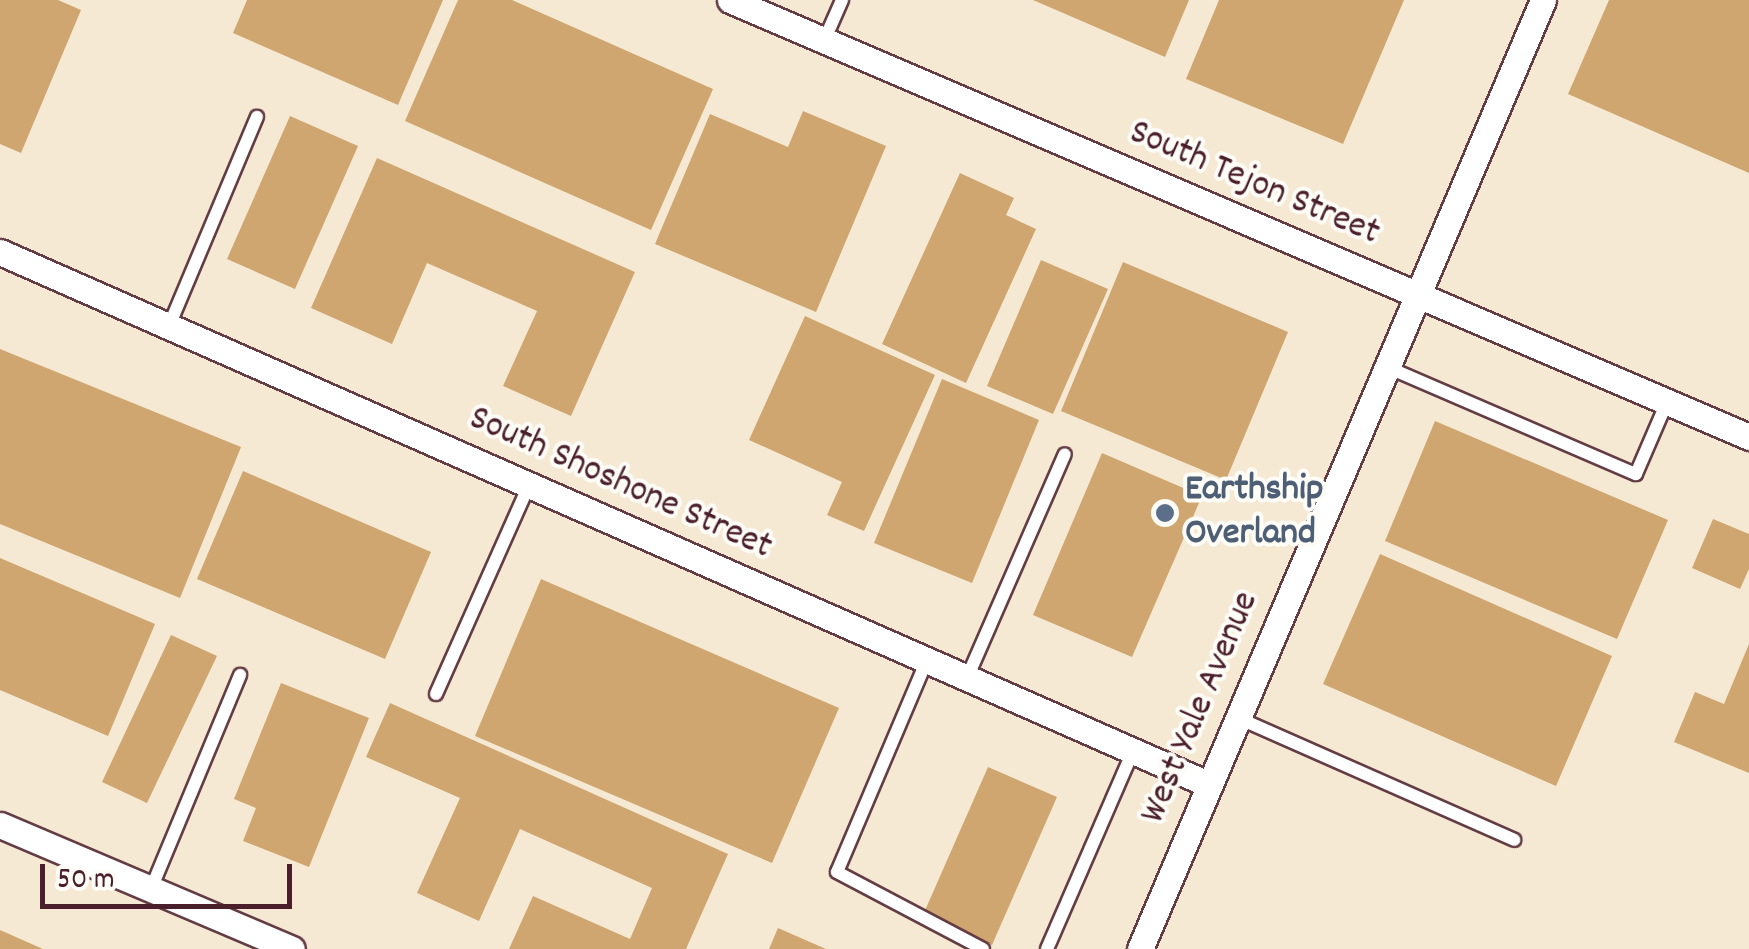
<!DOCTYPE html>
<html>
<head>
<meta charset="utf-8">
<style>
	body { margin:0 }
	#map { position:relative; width:1749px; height:949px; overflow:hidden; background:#f6e9d4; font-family:Dekko,sans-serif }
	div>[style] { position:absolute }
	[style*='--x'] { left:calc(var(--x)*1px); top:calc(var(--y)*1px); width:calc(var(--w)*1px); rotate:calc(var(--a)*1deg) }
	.building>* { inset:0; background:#cfa66f }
	.roads { filter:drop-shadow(2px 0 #643d44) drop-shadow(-2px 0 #643d44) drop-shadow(0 2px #643d44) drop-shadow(0 -2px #643d44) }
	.lane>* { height:12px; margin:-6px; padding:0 6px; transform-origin:6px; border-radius:6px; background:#fff }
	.street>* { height:25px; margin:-12.5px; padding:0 12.5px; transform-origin:12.5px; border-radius:12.5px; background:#fff }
	.dots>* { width:28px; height:28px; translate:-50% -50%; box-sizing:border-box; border:5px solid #fdfcf7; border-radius:50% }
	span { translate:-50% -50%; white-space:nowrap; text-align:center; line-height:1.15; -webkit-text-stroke:8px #fdfcf7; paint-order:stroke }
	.street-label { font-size:38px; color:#4a1f2b }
	.service-label { font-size:38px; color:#4e5e75; font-weight:700 }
	.left { translate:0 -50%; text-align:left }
	.scale { position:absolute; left:40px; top:864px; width:252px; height:45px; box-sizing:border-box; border:5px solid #4a1f2b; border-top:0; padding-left:12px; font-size:30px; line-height:35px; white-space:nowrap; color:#4a1f2b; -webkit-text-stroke:8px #fdfcf7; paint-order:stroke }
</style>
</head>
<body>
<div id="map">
	<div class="building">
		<i style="clip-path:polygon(0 0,58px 0,81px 10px,21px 153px,0 144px)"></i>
		<i style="clip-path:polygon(247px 0,443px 0,398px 105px,233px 33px)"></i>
		<i style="clip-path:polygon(458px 0,512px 0,713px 89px,651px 230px,405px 121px)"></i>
		<i style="clip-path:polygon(1033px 0,1189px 0,1165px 57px)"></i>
		<i style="clip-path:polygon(1219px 0,1404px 0,1343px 144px,1186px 79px)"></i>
		<i style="clip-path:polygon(1609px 0,1749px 0,1749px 173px,1568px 94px)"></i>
		<i style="clip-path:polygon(803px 111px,886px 146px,816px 312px,655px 244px,710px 114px,788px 147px)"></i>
		<i style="clip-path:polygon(290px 116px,358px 146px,295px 289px,227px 259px)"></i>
		<i style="clip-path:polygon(377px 158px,635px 272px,571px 416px,503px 386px,537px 311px,427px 263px,392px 344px,311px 308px)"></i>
		<i style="clip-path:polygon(960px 173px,1014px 198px,1006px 215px,1036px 229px,966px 383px,882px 344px)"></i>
		<i style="clip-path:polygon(1041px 260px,1108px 289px,1053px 414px,987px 386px)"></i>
		<i style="clip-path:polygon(1123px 262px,1288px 332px,1226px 480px,1061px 411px)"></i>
		<i style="clip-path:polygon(805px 316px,935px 375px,864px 531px,827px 515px,842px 482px,749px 440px)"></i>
		<i style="clip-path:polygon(0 349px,241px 447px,180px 598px,0 524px)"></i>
		<i style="clip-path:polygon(942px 379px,1039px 420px,972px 583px,874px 543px)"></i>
		<i style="clip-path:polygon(1435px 421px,1668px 520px,1617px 639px,1385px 541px)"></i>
		<i style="clip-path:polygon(1102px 453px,1202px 496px,1132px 657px,1033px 615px)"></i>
		<i style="clip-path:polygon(243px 471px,431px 552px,385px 659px,197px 579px)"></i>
		<i style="clip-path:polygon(1713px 519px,1749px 534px,1749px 569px,1740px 589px,1692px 568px)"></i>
		<i style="clip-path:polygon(1380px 554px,1612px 656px,1556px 786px,1323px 684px)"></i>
		<i style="clip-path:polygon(0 558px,155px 624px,108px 736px,0 690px)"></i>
		<i style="clip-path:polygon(541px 579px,839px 708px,772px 863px,475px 736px)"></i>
		<i style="clip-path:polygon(171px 635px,217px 656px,147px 803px,102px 782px)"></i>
		<i style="clip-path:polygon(1749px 644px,1749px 773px,1674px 742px,1695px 692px,1724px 704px)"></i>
		<i style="clip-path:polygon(281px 683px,369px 718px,309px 867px,243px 841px,256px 808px,234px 799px)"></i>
		<i style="clip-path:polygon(390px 703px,728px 854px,686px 949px,509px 949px,533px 896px,630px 939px,652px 888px,520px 829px,479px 921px,417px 893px,460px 798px,366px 757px)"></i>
		<i style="clip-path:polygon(988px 767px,1057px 797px,992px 945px,923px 915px)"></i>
		<i style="clip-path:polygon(778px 928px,826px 949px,769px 949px)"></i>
		<i style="clip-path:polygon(0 930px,43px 949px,0 949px)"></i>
	</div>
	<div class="roads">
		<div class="lane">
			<i style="--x:824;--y:41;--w:45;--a:-66.3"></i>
			<i style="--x:169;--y:326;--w:227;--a:-67.2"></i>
			<i style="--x:1387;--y:367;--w:271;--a:23.3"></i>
			<i style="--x:1636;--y:474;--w:78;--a:-66.7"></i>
			<i style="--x:927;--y:660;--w:230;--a:113"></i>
			<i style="--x:837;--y:872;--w:165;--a:27.8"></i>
			<i style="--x:967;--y:678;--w:244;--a:-66.4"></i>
			<i style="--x:436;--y:694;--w:229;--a:-66"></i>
			<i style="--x:1238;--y:718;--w:302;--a:23.8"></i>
			<i style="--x:151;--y:889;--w:232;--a:-67.4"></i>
			<i style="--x:1047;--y:949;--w:216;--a:-66.5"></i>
		</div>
		<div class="street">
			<i style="--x:730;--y:0;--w:1109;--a:23.21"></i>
			<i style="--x:0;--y:252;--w:1322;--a:23.77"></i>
			<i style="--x:0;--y:825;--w:317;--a:23"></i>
			<i style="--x:1140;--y:949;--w:1031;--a:-66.99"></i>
		</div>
	</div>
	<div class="dots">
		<i style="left:1165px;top:513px;background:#5c6f8a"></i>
	</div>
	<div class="street-label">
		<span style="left:1254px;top:184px;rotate:23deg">South Tejon Street</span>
		<span style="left:620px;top:484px;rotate:24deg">South Shoshone Street</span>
		<span style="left:1201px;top:708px;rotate:-67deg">West Yale Avenue</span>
	</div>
	<div class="service-label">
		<span class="left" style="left:1185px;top:513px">Earthship<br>Overland</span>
	</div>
	<div class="scale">50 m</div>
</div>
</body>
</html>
